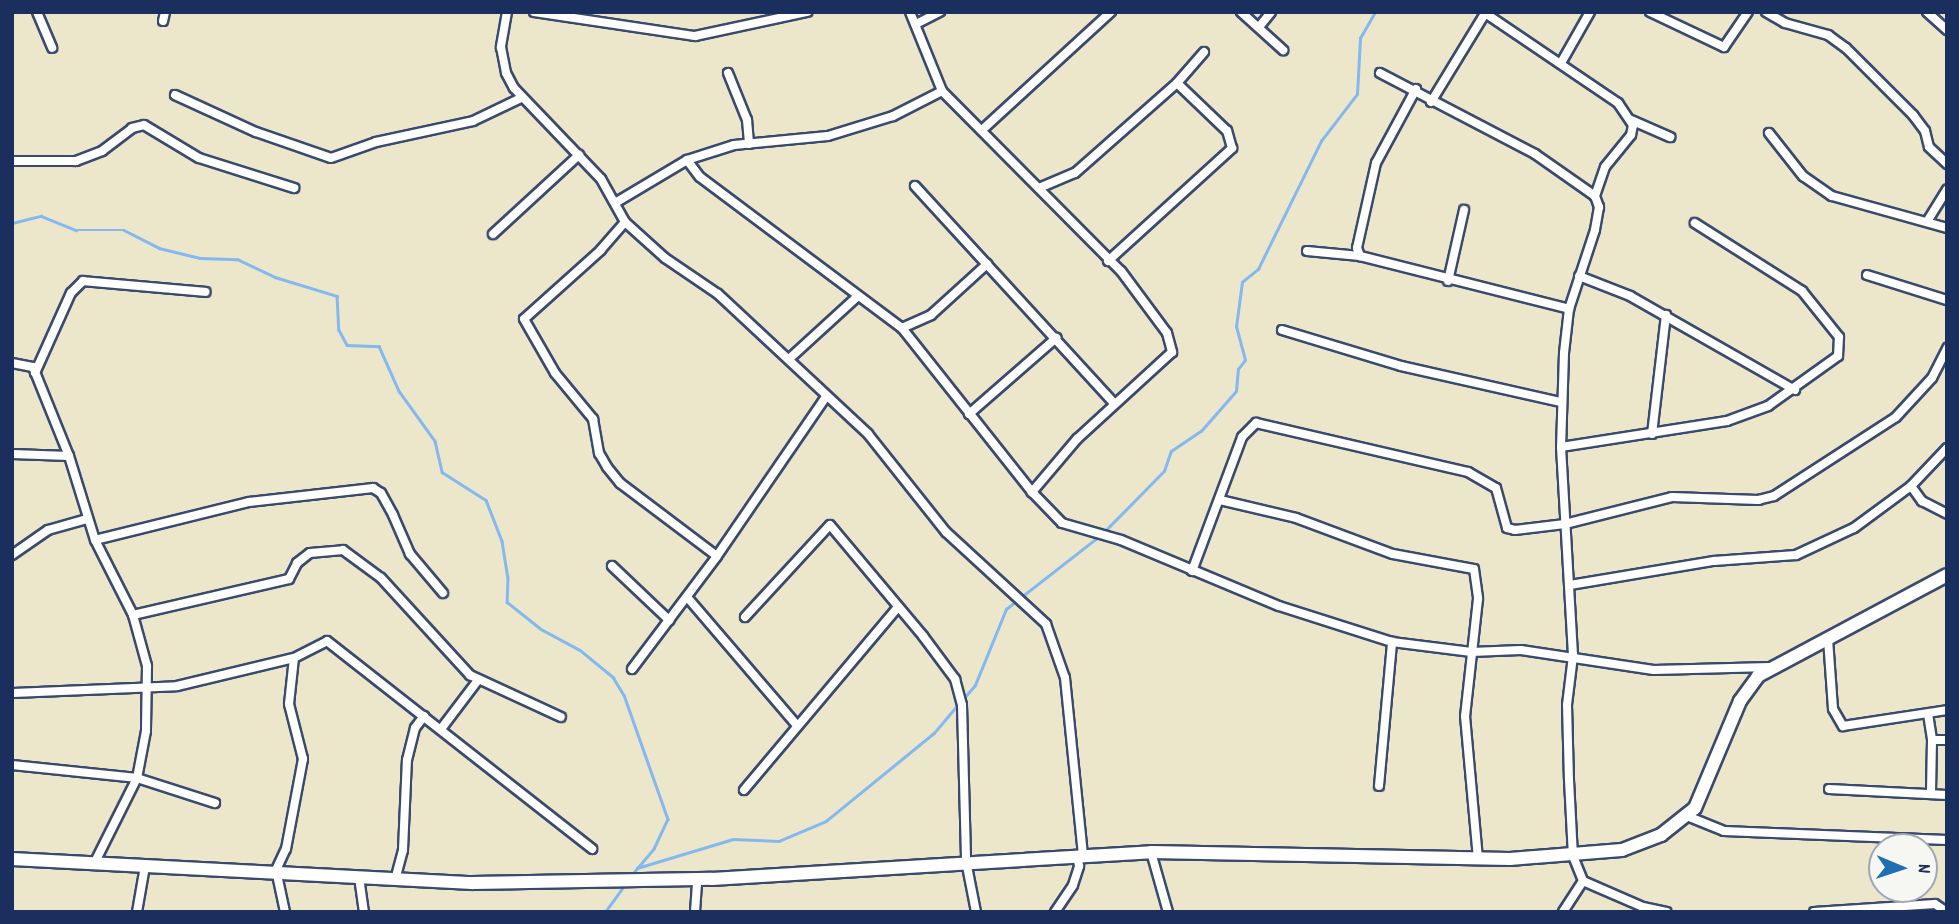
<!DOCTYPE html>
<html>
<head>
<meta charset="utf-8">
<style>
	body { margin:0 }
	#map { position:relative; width:1959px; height:924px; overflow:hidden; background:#ece6ca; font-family:Dekko,sans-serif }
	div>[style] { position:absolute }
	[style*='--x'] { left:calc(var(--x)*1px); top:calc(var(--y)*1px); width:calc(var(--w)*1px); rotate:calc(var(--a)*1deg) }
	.stream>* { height:2.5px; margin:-1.25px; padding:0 1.25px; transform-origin:1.25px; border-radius:1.25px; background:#83b8f1 }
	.roads { filter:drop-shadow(2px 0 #3a4a6e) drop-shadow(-2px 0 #3a4a6e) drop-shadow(0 2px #3a4a6e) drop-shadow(0 -2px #3a4a6e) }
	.street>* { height:8px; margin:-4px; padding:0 4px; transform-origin:4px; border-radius:4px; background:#fff }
	.secondary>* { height:12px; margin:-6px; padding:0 6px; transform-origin:6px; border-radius:6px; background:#fff }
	span { translate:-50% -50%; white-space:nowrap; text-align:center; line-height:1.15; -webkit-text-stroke:6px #f6f6f2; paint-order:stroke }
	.frame { position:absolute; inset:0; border:14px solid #1b2f5e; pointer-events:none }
	.north { position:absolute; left:1868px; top:833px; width:70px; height:70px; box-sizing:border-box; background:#f6f6f2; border:2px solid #9ea6b7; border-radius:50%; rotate:92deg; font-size:19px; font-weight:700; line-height:28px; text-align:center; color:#1b2f5e }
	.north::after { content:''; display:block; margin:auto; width:24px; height:32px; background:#1f6fb2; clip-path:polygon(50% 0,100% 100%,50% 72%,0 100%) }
</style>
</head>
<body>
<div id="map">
	<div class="stream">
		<i style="--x:12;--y:223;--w:30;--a:-14"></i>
		<i style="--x:41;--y:216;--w:38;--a:22"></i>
		<i style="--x:76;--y:230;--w:48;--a:0"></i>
		<i style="--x:124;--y:230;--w:39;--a:27"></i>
		<i style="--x:159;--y:248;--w:42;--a:13.7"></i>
		<i style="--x:200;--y:258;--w:37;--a:2"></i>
		<i style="--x:237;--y:259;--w:42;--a:25.3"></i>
		<i style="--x:275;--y:277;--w:65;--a:17"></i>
		<i style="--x:337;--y:296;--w:34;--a:87"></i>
		<i style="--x:339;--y:330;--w:17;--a:62"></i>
		<i style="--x:347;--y:345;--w:32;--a:2"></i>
		<i style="--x:379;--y:346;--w:49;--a:66"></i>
		<i style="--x:399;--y:391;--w:62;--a:54.2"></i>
		<i style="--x:435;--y:441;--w:32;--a:77"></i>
		<i style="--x:442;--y:472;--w:52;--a:32.5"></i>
		<i style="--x:486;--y:500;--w:44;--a:68.7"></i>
		<i style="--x:502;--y:541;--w:36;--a:81"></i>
		<i style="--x:508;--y:577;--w:25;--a:92"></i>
		<i style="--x:507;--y:602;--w:43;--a:38.5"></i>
		<i style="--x:541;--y:629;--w:44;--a:28.3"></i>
		<i style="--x:580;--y:650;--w:43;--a:39.3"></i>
		<i style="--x:613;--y:677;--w:21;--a:59"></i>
		<i style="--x:624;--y:695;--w:132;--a:70.5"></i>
		<i style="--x:668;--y:819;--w:33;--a:115"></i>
		<i style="--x:654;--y:849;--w:34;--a:130"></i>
		<i style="--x:1103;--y:533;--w:87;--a:-45.5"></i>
		<i style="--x:1164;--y:471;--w:21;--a:-71"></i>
		<i style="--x:1171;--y:451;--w:36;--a:-34"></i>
		<i style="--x:1201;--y:431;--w:53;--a:-48.8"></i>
		<i style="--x:1236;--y:391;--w:22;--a:-85"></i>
		<i style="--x:1238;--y:369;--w:11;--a:-52"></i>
		<i style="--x:1245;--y:360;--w:34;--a:-105"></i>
		<i style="--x:1236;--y:327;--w:45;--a:-82.4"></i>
		<i style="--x:1242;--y:282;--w:21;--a:-39"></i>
		<i style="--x:1258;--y:269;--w:143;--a:-63.8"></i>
		<i style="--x:1321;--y:141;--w:59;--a:-52.5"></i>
		<i style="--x:1357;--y:94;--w:56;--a:-86.9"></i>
		<i style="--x:1360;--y:38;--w:30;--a:-60"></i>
		<i style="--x:963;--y:699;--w:18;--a:-49"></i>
		<i style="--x:975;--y:685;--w:82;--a:-67.8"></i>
		<i style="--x:1006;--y:609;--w:117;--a:-38"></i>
		<i style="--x:637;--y:868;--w:100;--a:-16.8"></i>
		<i style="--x:733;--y:839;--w:46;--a:2.5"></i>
		<i style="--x:779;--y:841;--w:51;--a:-23.1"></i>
		<i style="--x:826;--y:821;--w:139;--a:-39.2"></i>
		<i style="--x:934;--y:733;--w:38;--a:-50"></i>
		<i style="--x:605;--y:912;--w:32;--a:-54"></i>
	</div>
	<div class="roads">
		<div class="street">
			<i style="--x:37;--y:12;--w:39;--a:67"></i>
			<i style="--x:507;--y:12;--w:36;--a:100"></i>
			<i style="--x:501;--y:47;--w:26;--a:79"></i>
			<i style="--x:506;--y:73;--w:17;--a:62"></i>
			<i style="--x:514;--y:88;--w:126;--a:46.3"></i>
			<i style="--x:601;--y:179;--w:49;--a:60.8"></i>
			<i style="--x:625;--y:222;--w:54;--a:42"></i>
			<i style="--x:665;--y:258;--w:64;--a:34.2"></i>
			<i style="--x:718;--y:294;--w:205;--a:43"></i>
			<i style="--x:868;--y:434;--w:125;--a:51.5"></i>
			<i style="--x:946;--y:532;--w:136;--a:42.6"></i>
			<i style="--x:1046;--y:624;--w:57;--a:70.6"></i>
			<i style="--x:1065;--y:678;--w:178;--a:84.2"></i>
			<i style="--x:534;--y:12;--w:163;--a:8.5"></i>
			<i style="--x:695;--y:36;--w:115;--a:-12.1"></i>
			<i style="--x:910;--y:12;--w:85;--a:67.9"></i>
			<i style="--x:942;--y:91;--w:254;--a:45.2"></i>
			<i style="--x:1121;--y:271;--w:77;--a:53.4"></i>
			<i style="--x:1167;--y:333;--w:20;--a:75"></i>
			<i style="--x:1172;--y:352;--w:129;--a:137.5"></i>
			<i style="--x:1077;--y:439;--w:70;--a:130.3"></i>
			<i style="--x:1241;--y:12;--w:57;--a:42.1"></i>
			<i style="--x:1650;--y:12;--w:82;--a:25.3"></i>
			<i style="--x:1724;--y:47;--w:42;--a:-55.6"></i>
			<i style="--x:1766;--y:12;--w:22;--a:30"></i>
			<i style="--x:1785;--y:23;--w:45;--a:15.6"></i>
			<i style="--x:1828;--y:35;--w:22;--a:36"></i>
			<i style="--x:1846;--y:48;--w:95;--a:45"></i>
			<i style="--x:1913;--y:115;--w:20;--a:53"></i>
			<i style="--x:1925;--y:131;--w:16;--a:76"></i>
			<i style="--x:1929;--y:147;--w:25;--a:43"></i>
			<i style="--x:1927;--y:12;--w:27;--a:42"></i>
			<i style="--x:1485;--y:13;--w:161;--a:34.1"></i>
			<i style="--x:1618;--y:103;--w:27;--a:56"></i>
			<i style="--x:1633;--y:125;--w:10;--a:101"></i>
			<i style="--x:1631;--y:135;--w:41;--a:129.1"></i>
			<i style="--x:1605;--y:167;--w:31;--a:109"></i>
			<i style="--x:1595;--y:196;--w:12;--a:70"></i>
			<i style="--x:1599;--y:207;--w:23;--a:100"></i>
			<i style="--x:1595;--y:230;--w:83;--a:108.2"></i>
			<i style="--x:1569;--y:309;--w:44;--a:96.5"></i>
			<i style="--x:1564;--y:353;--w:94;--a:91.8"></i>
			<i style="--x:1561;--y:447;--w:209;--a:86.7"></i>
			<i style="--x:1573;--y:656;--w:49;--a:97"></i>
			<i style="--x:1567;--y:705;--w:75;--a:88.5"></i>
			<i style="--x:1569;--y:780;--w:76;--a:87"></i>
			<i style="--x:1573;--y:856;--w:27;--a:68"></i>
			<i style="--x:1583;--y:881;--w:37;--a:123"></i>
			<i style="--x:163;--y:21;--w:9;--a:-77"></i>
			<i style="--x:916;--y:24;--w:27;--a:-27"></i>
			<i style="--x:1259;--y:27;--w:19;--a:-51"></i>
			<i style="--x:1561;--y:63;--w:59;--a:-60.4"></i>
			<i style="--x:728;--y:73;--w:51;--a:68"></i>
			<i style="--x:747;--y:120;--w:24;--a:85"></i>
			<i style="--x:1380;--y:73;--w:175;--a:27.6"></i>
			<i style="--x:1535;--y:154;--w:73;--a:35"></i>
			<i style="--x:1416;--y:89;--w:84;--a:118.4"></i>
			<i style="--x:1376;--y:163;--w:87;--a:102.6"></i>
			<i style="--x:1357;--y:248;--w:9;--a:69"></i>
			<i style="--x:1360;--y:256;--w:216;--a:14.2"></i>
			<i style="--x:175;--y:95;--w:89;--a:24.6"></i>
			<i style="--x:256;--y:132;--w:79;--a:19.1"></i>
			<i style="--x:331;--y:158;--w:48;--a:-19.6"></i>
			<i style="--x:376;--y:142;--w:99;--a:-12.2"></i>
			<i style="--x:473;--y:121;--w:53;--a:-25.6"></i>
			<i style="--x:1431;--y:102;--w:105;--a:-58.6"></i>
			<i style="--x:1631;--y:120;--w:43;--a:23.6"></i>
			<i style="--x:982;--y:130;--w:175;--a:-42.5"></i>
			<i style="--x:1769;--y:133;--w:55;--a:51.7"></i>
			<i style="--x:1803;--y:176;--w:35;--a:35"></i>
			<i style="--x:1832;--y:196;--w:119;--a:15.5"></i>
			<i style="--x:687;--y:160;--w:21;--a:53"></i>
			<i style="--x:700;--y:177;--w:252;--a:36.8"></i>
			<i style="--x:902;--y:328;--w:209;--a:51.6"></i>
			<i style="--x:1032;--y:492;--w:43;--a:45.9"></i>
			<i style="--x:1062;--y:523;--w:61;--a:16.1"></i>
			<i style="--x:1121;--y:540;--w:171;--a:22.7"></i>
			<i style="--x:1279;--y:606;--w:119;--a:17.7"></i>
			<i style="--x:1392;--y:642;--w:80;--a:7.2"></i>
			<i style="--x:1471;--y:652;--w:50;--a:-2.3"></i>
			<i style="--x:1521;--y:650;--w:134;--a:8.6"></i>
			<i style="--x:1654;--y:670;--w:116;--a:-1.5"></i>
			<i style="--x:12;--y:161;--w:64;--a:0"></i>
			<i style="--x:76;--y:161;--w:28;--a:-21"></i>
			<i style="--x:102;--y:151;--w:38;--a:-37"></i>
			<i style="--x:132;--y:128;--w:12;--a:-14"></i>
			<i style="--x:144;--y:125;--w:64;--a:31"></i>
			<i style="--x:199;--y:158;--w:100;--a:17.5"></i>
			<i style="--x:915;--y:186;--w:294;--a:47.5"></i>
			<i style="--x:1039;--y:188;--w:39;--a:-23"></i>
			<i style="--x:1075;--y:173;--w:136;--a:-41.4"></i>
			<i style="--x:1177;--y:83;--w:41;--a:-48.9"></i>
			<i style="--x:615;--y:203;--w:84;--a:-30.8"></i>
			<i style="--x:687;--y:160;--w:49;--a:-17.7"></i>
			<i style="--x:734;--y:145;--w:94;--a:-5.5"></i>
			<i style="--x:828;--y:136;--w:68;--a:-17.1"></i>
			<i style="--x:893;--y:116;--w:55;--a:-27"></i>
			<i style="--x:1928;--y:220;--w:36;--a:-58"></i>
			<i style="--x:625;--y:222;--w:37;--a:131"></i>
			<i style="--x:601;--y:250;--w:103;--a:138.1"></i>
			<i style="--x:524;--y:319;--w:62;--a:60.1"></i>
			<i style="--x:555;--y:373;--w:60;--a:50.4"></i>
			<i style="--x:593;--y:419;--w:35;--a:80"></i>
			<i style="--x:599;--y:453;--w:16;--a:60"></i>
			<i style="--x:607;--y:467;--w:21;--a:51"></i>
			<i style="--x:620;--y:483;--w:121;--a:37"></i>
			<i style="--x:493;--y:234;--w:117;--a:-42.6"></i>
			<i style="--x:1307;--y:251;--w:53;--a:5.4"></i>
			<i style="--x:1108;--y:261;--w:168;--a:-42.3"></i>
			<i style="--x:1232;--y:148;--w:18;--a:-106"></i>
			<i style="--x:1227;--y:131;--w:69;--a:-136.2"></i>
			<i style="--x:1867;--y:275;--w:84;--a:17.4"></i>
			<i style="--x:1579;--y:276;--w:55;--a:21.4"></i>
			<i style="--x:1630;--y:296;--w:190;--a:29.7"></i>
			<i style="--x:1448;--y:281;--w:73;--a:-77.3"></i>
			<i style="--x:902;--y:328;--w:32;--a:-24"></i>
			<i style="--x:931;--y:315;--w:76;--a:-42.3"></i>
			<i style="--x:1282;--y:330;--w:124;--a:16.8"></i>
			<i style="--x:1401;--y:366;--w:164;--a:12.7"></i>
			<i style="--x:789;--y:359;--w:93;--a:-42.4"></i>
			<i style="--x:12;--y:363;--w:21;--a:11"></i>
			<i style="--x:33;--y:367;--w:96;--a:68"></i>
			<i style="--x:69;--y:456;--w:88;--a:72.8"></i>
			<i style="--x:95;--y:540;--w:84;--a:63.1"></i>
			<i style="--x:133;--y:615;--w:53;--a:74.6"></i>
			<i style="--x:147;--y:666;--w:65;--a:90.9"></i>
			<i style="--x:146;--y:731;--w:48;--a:100.8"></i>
			<i style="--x:137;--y:778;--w:96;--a:116.6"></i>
			<i style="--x:35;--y:373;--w:88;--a:-65.8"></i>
			<i style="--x:71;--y:293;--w:17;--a:-45"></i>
			<i style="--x:83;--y:281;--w:123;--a:5.1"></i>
			<i style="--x:969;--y:414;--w:116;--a:-41.1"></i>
			<i style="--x:1652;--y:434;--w:120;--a:-83.3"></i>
			<i style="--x:1561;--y:447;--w:168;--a:-8.9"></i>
			<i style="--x:1727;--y:421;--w:44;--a:-20.1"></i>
			<i style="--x:1768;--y:406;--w:86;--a:-35.5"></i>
			<i style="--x:1838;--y:356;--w:19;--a:-87"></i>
			<i style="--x:1839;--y:337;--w:59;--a:-128.8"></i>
			<i style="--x:1802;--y:291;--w:127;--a:-147.6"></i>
			<i style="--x:12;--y:454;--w:57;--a:2"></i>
			<i style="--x:1911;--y:486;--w:19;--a:54"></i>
			<i style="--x:1922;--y:501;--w:28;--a:27"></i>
			<i style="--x:1220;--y:500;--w:78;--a:13.3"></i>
			<i style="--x:1296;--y:518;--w:103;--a:20.4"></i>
			<i style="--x:1393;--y:554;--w:82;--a:10.5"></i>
			<i style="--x:1474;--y:569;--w:30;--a:82"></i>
			<i style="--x:1478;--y:599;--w:118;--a:96.3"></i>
			<i style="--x:1465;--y:716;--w:143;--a:84.8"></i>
			<i style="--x:95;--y:540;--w:159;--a:-13.9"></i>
			<i style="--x:249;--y:502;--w:125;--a:-6.4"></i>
			<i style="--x:373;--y:488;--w:9;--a:32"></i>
			<i style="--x:381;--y:493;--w:25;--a:61"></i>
			<i style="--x:393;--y:515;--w:43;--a:66.4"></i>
			<i style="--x:410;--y:554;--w:51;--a:49.8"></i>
			<i style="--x:12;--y:555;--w:44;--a:-34.8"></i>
			<i style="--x:48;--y:530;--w:41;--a:-15.8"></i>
			<i style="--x:612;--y:566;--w:79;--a:43.5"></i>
			<i style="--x:1192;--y:571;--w:143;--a:-69.5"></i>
			<i style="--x:1242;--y:437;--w:20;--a:-45"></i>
			<i style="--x:1256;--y:423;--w:218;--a:13"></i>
			<i style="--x:1468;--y:472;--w:32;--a:30"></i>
			<i style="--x:1496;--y:488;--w:41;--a:74.6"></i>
			<i style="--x:1507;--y:528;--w:8;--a:14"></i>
			<i style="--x:1515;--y:530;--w:50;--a:-6.8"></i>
			<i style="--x:1565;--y:524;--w:110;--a:-14.2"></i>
			<i style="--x:1672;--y:497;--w:86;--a:2"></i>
			<i style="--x:1758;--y:500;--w:16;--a:-14"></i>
			<i style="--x:1774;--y:496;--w:145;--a:-32.9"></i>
			<i style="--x:1896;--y:417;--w:53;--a:-47.3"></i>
			<i style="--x:1932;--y:378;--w:34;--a:-63"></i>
			<i style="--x:1570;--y:585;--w:146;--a:-9.5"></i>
			<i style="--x:1714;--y:561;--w:82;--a:-4.2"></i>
			<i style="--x:1796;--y:555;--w:64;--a:-25"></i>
			<i style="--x:1854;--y:528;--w:71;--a:-36.4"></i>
			<i style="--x:1911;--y:486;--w:52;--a:-46.5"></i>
			<i style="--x:687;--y:597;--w:167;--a:49.4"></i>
			<i style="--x:133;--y:615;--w:160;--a:-13"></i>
			<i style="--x:289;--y:579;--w:18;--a:-63"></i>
			<i style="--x:297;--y:563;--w:16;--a:-38"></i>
			<i style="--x:310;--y:553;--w:33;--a:-5"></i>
			<i style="--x:343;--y:550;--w:47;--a:36.4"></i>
			<i style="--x:381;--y:578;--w:132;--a:47.5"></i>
			<i style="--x:470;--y:675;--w:100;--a:24.8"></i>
			<i style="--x:745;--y:617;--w:125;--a:-47.3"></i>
			<i style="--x:830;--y:525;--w:145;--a:50"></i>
			<i style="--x:923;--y:636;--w:54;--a:53.3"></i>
			<i style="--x:955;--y:679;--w:27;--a:75"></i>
			<i style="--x:962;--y:705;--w:156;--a:88.5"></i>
			<i style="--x:966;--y:861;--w:52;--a:78.9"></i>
			<i style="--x:1828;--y:639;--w:70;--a:85.9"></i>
			<i style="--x:1833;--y:709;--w:20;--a:60"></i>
			<i style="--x:1843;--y:726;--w:105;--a:-8.7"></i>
			<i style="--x:632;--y:669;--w:141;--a:-53"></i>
			<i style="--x:717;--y:556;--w:191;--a:-55.6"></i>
			<i style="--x:13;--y:693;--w:164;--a:-2.4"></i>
			<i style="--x:177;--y:686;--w:120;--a:-13.5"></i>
			<i style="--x:294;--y:658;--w:37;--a:-27"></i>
			<i style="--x:327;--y:641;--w:337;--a:38.1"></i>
			<i style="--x:1928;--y:714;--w:26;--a:81"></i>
			<i style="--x:1932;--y:740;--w:54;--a:91.1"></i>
			<i style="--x:441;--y:729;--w:61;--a:-52.9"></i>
			<i style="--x:1932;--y:740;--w:15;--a:0"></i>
			<i style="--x:12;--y:765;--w:126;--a:5.9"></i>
			<i style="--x:137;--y:778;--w:82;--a:17.8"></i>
			<i style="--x:1379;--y:786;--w:145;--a:-84.8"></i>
			<i style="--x:1829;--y:789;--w:118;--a:2.9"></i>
			<i style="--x:744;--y:790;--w:239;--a:-49.9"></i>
			<i style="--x:1687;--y:816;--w:40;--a:22"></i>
			<i style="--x:1724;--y:831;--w:223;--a:2.3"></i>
			<i style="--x:1151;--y:852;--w:62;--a:74.2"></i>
			<i style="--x:359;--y:877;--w:35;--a:82"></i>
			<i style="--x:395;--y:880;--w:31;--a:-75"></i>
			<i style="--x:403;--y:850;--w:90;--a:-87.5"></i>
			<i style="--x:407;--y:760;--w:33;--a:-76"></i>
			<i style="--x:415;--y:728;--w:15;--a:-53"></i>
			<i style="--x:1583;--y:881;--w:65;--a:23.4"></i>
			<i style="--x:1643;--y:907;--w:24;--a:12"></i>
			<i style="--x:137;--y:912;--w:47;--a:-80.1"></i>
			<i style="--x:285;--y:912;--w:43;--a:-102.1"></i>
			<i style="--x:276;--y:870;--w:23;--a:-65"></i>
			<i style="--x:286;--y:849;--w:92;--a:-79.3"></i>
			<i style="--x:303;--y:759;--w:57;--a:-104.3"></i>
			<i style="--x:289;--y:704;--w:46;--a:-83.8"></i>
			<i style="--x:695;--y:912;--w:32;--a:-86"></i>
			<i style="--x:1055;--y:912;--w:32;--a:-56"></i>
			<i style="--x:1073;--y:885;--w:20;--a:-72"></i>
			<i style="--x:1079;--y:866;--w:11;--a:-100"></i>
			<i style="--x:1814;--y:912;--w:121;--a:-3.8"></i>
			<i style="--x:1935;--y:904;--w:14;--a:34"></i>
		</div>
		<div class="secondary">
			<i style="--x:12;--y:859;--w:461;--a:3"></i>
			<i style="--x:472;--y:883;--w:240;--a:-1"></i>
			<i style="--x:712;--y:879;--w:440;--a:-3.5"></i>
			<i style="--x:1151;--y:852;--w:359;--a:1.1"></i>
			<i style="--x:1510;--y:859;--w:112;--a:-4.6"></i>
			<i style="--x:1622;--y:850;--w:42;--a:-21"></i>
			<i style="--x:1661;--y:835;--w:43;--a:-38.5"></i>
			<i style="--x:1695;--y:808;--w:116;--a:-67.2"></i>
			<i style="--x:1740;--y:701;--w:31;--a:-54"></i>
			<i style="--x:1758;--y:676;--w:214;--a:-28.1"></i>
		</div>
	</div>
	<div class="frame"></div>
	<div class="north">N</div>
</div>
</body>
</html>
